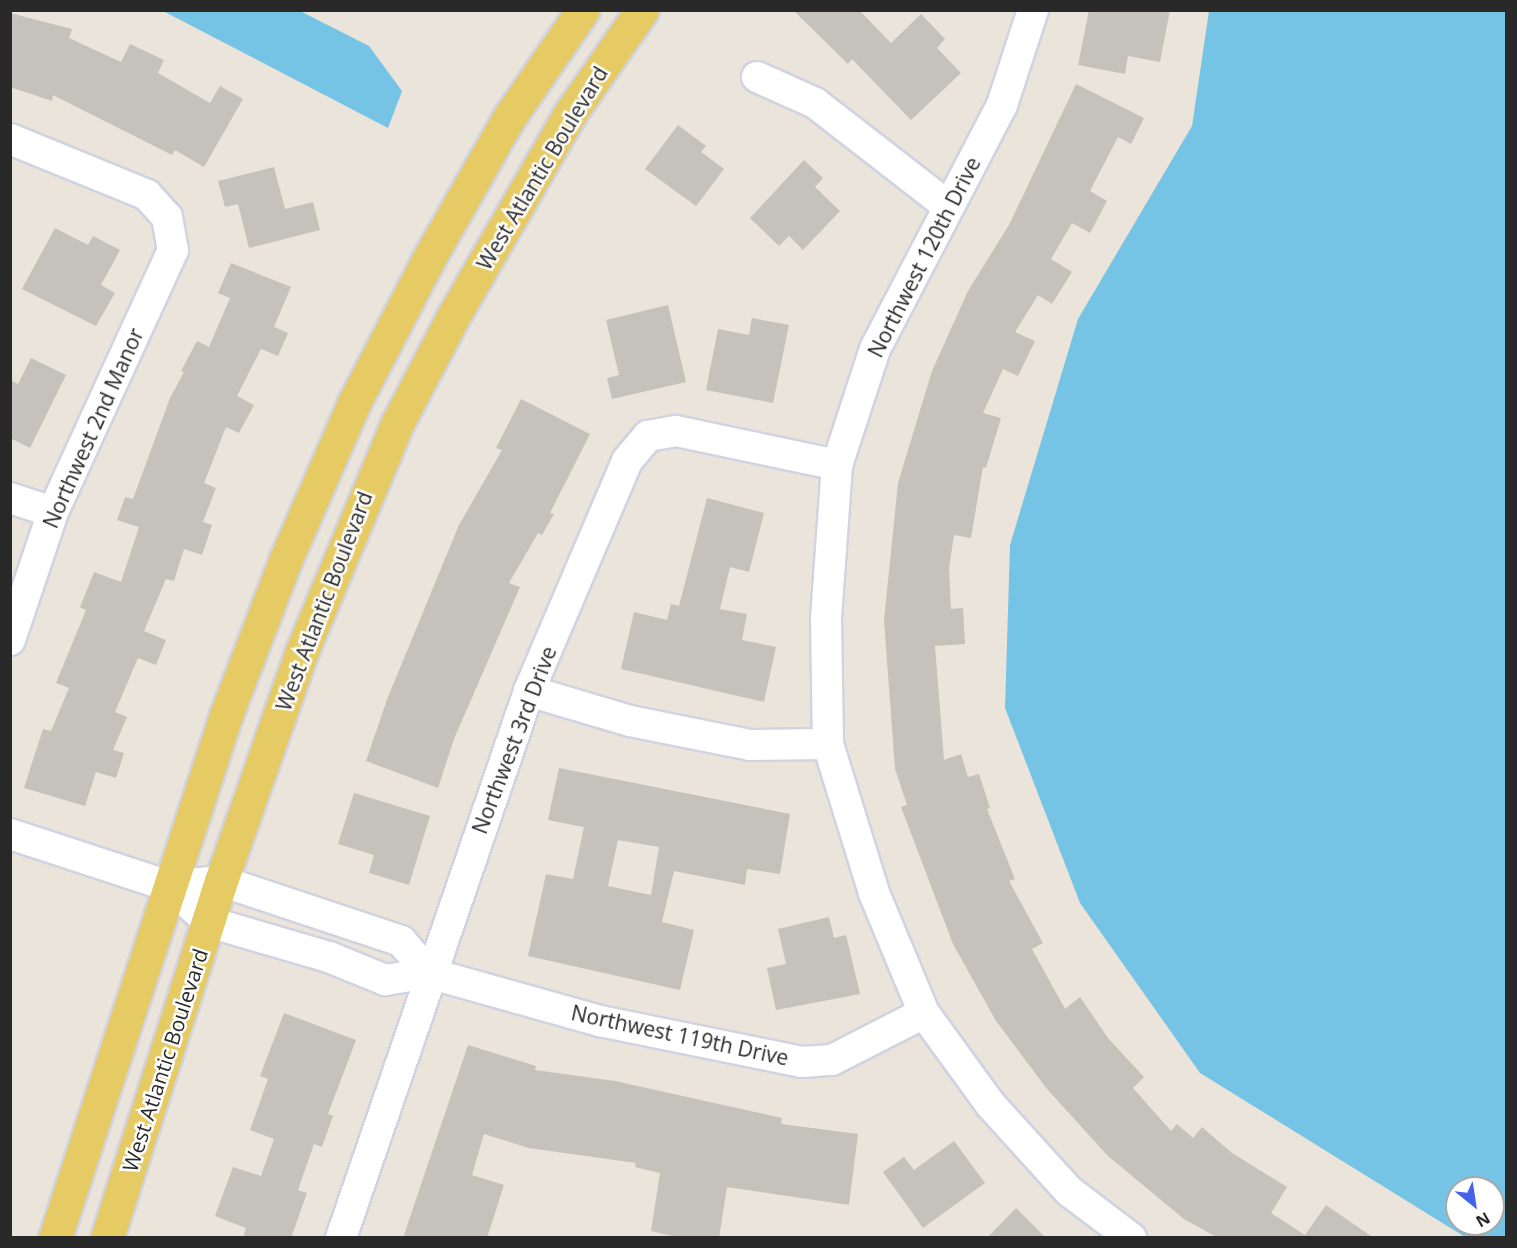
<!DOCTYPE html>
<html>
<head>
<meta charset="utf-8">
<style>
	body { margin:0 }
	#map { position:relative; width:1517px; height:1248px; overflow:hidden; background:#eae4db; font-family:"Open Sans",sans-serif }
	div>[style] { position:absolute }
	[style*='--x'] { left:calc(var(--x)*1px); top:calc(var(--y)*1px); width:calc(var(--w)*1px); rotate:calc(var(--a)*1deg) }
	.water>* { inset:0; background:#75c4e5 }
	.building>* { inset:0; background:#c5c1bb }
	.roads { filter:drop-shadow(2px 0 #d1d3e1) drop-shadow(-2px 0 #d1d3e1) drop-shadow(0 2px #d1d3e1) drop-shadow(0 -2px #d1d3e1) }
	.minor>* { height:30px; margin:-15px; padding:0 15px; transform-origin:15px; border-radius:15px; background:#fff }
	.major>* { height:33px; margin:-16.5px; padding:0 16.5px; transform-origin:16.5px; border-radius:16.5px; background:#e6cb64 }
	span { translate:-50% -50%; white-space:nowrap; text-align:center; line-height:1.15; -webkit-text-stroke:5px #fff; paint-order:stroke }
	.street-label { font-size:21px; color:#292929 }
	.frame { position:absolute; inset:0; border:12px solid #292929; pointer-events:none }
	.north { position:absolute; left:1445px; top:1176px; width:60px; height:60px; box-sizing:border-box; background:#fff; border:2px solid #a9a9a9; border-radius:50%; rotate:150deg; font-size:16px; font-weight:700; line-height:24px; text-align:center; color:#292929 }
	.north::after { content:''; display:block; margin:auto; width:21px; height:27px; background:#4661ec; clip-path:polygon(50% 0,100% 100%,50% 72%,0 100%) }
</style>
</head>
<body>
<div id="map">
	<div class="water">
		<i style="clip-path:polygon(163px 11px,300px 11px,369px 46px,402px 91px,388px 128px)"></i>
		<i style="clip-path:polygon(evenodd,1209px 11px,1506px 11px,1506px 1237px,1465px 1237px,1200px 1073px,1080px 903px,1005px 708px,1010px 545px,1078px 319px,1192px 126px,1209px 11px,1457px 1188px,1493px 1188px,1493px 1224px,1457px 1224px,1457px 1188px)"></i>
	</div>
	<div class="building">
		<i style="clip-path:polygon(793px 10px,859px 10px,891px 43px,921px 14px,945px 39px,937px 48px,961px 73px,911px 120px,852px 59px,848px 64px)"></i>
		<i style="clip-path:polygon(1089px 10px,1170px 10px,1160px 62px,1128px 56px,1125px 74px,1078px 65px)"></i>
		<i style="clip-path:polygon(10px 13px,72px 29px,69px 38px,121px 62px,130px 44px,164px 60px,158px 73px,210px 103px,220px 86px,243px 99px,204px 167px,175px 150px,172px 155px,53px 95px,52px 101px,10px 87px)"></i>
		<i style="clip-path:polygon(1076px 84px,1144px 118px,1131px 144px,1118px 137px,1090px 191px,1107px 201px,1090px 233px,1072px 223px,1051px 259px,1072px 272px,1052px 304px,1038px 295px,1015px 332px,1035px 341px,1018px 376px,1003px 369px,983px 413px,1001px 418px,986px 468px,983px 467px,971px 538px,954px 535px,949px 568px,951px 609px,963px 608px,965px 644px,935px 646px,944px 760px,961px 754px,968px 777px,979px 774px,990px 808px,987px 809px,1015px 879px,1009px 881px,1043px 943px,1032px 949px,1065px 1009px,1080px 997px,1108px 1038px,1144px 1077px,1133px 1088px,1171px 1131px,1177px 1124px,1193px 1138px,1202px 1127px,1232px 1153px,1287px 1187px,1271px 1213px,1305px 1235px,1326px 1205px,1374px 1238px,1218px 1238px,1184px 1219px,1108px 1156px,1047px 1089px,996px 1021px,953px 944px,901px 807px,907px 805px,895px 769px,884px 620px,898px 483px,932px 371px,968px 291px,1009px 225px)"></i>
		<i style="clip-path:polygon(678px 125px,706px 146px,701px 152px,724px 169px,696px 206px,645px 169px)"></i>
		<i style="clip-path:polygon(804px 160px,823px 178px,815px 187px,840px 211px,803px 250px,789px 236px,779px 246px,750px 218px)"></i>
		<i style="clip-path:polygon(274px 167px,285px 209px,313px 202px,320px 230px,249px 248px,238px 204px,225px 207px,218px 181px)"></i>
		<i style="clip-path:polygon(55px 228px,88px 245px,93px 236px,120px 250px,101px 285px,115px 293px,96px 326px,22px 289px)"></i>
		<i style="clip-path:polygon(231px 263px,291px 287px,274px 327px,288px 333px,278px 356px,261px 349px,237px 396px,254px 405px,239px 433px,226px 427px,204px 483px,216px 488px,203px 522px,212px 525px,202px 555px,184px 549px,174px 581px,166px 579px,144px 631px,166px 640px,156px 665px,138px 658px,115px 712px,127px 717px,113px 750px,124px 753px,116px 778px,96px 772px,85px 806px,24px 788px,43px 729px,51px 731px,69px 688px,56px 683px,86px 610px,80px 607px,94px 572px,121px 582px,139px 527px,117px 520px,125px 497px,133px 499px,170px 398px,184px 372px,181px 371px,197px 341px,209px 347px,230px 298px,218px 293px)"></i>
		<i style="clip-path:polygon(668px 305px,686px 382px,612px 399px,607px 378px,619px 375px,606px 320px)"></i>
		<i style="clip-path:polygon(752px 318px,789px 325px,773px 403px,706px 390px,718px 329px,749px 335px)"></i>
		<i style="clip-path:polygon(31px 358px,66px 375px,30px 448px,10px 438px,10px 380px,18px 384px)"></i>
		<i style="clip-path:polygon(521px 399px,590px 434px,550px 513px,554px 514px,542px 535px,538px 533px,509px 583px,520px 587px,454px 739px,438px 788px,366px 761px,388px 697px,459px 525px,502px 450px,496px 448px)"></i>
		<i style="clip-path:polygon(707px 498px,764px 513px,749px 572px,730px 567px,720px 609px,747px 614px,742px 640px,776px 647px,764px 702px,621px 669px,634px 612px,667px 620px,671px 604px,679px 606px)"></i>
		<i style="clip-path:polygon(evenodd,559px 768px,790px 814px,780px 874px,747px 869px,745px 885px,674px 871px,662px 922px,694px 930px,680px 990px,528px 956px,546px 874px,573px 879px,584px 827px,548px 820px,559px 768px,618px 840px,659px 847px,651px 895px,608px 886px,618px 840px)"></i>
		<i style="clip-path:polygon(354px 793px,430px 816px,409px 885px,369px 873px,374px 855px,338px 844px)"></i>
		<i style="clip-path:polygon(829px 917px,834px 938px,846px 935px,860px 994px,776px 1010px,767px 968px,786px 964px,778px 929px)"></i>
		<i style="clip-path:polygon(284px 1013px,356px 1040px,328px 1114px,333px 1116px,322px 1147px,314px 1144px,298px 1190px,307px 1193px,291px 1238px,243px 1238px,246px 1228px,215px 1216px,233px 1167px,261px 1176px,274px 1139px,250px 1130px,268px 1079px,260px 1076px)"></i>
		<i style="clip-path:polygon(468px 1045px,536px 1066px,535px 1070px,615px 1081px,782px 1118px,781px 1124px,858px 1134px,849px 1205px,727px 1187px,719px 1238px,681px 1238px,651px 1231px,660px 1173px,635px 1167px,636px 1163px,529px 1148px,484px 1134px,472px 1175px,504px 1185px,487px 1238px,403px 1238px)"></i>
		<i style="clip-path:polygon(954px 1141px,985px 1183px,923px 1228px,883px 1172px,904px 1157px,914px 1170px)"></i>
		<i style="clip-path:polygon(1016px 1208px,1046px 1238px,987px 1238px)"></i>
	</div>
	<div class="roads">
		<div class="minor">
			<i style="--x:1033;--y:10;--w:100;--a:108.1"></i>
			<i style="--x:1002;--y:105;--w:275;--a:117.5"></i>
			<i style="--x:875;--y:349;--w:122;--a:108.1"></i>
			<i style="--x:837;--y:465;--w:153;--a:94.1"></i>
			<i style="--x:826;--y:618;--w:126;--a:89.1"></i>
			<i style="--x:828;--y:744;--w:156;--a:72.8"></i>
			<i style="--x:874;--y:893;--w:130;--a:67.4"></i>
			<i style="--x:924;--y:1013;--w:112;--a:54"></i>
			<i style="--x:990;--y:1104;--w:118;--a:47.8"></i>
			<i style="--x:1069;--y:1191;--w:78;--a:37.2"></i>
			<i style="--x:757;--y:77;--w:64;--a:24.1"></i>
			<i style="--x:815;--y:103;--w:168;--a:37.8"></i>
			<i style="--x:10;--y:139;--w:148;--a:22.2"></i>
			<i style="--x:147;--y:195;--w:30;--a:48"></i>
			<i style="--x:167;--y:217;--w:34;--a:80"></i>
			<i style="--x:173;--y:250;--w:288;--a:114.6"></i>
			<i style="--x:53;--y:512;--w:135;--a:108.6"></i>
			<i style="--x:10;--y:498;--w:45;--a:18"></i>
			<i style="--x:529;--y:691;--w:105;--a:16.5"></i>
			<i style="--x:630;--y:721;--w:122;--a:11.3"></i>
			<i style="--x:750;--y:745;--w:78;--a:-0.7"></i>
			<i style="--x:10;--y:834;--w:167;--a:18.1"></i>
			<i style="--x:169;--y:886;--w:54;--a:42"></i>
			<i style="--x:209;--y:922;--w:125;--a:16.3"></i>
			<i style="--x:329;--y:957;--w:61;--a:22.3"></i>
			<i style="--x:385;--y:980;--w:45;--a:-9"></i>
			<i style="--x:429;--y:973;--w:178;--a:15.7"></i>
			<i style="--x:600;--y:1021;--w:206;--a:11.5"></i>
			<i style="--x:802;--y:1062;--w:30;--a:-4"></i>
			<i style="--x:832;--y:1060;--w:103;--a:-27.1"></i>
			<i style="--x:169;--y:886;--w:52;--a:-5.5"></i>
			<i style="--x:221;--y:881;--w:190;--a:18.4"></i>
			<i style="--x:401;--y:941;--w:43;--a:48.8"></i>
			<i style="--x:341;--y:1238;--w:578;--a:-71.03"></i>
			<i style="--x:529;--y:691;--w:250;--a:-66.9"></i>
			<i style="--x:627;--y:461;--w:33;--a:-50"></i>
			<i style="--x:648;--y:436;--w:28;--a:-10"></i>
			<i style="--x:676;--y:431;--w:165;--a:11.9"></i>
		</div>
		<div class="major">
			<i style="--x:55;--y:1238;--w:550;--a:-71.89"></i>
			<i style="--x:226;--y:715;--w:165;--a:-69"></i>
			<i style="--x:285;--y:561;--w:172;--a:-66.4"></i>
			<i style="--x:354;--y:403;--w:161;--a:-62.6"></i>
			<i style="--x:428;--y:260;--w:162;--a:-60.4"></i>
			<i style="--x:508;--y:119;--w:132;--a:-55.5"></i>
			<i style="--x:107;--y:1238;--w:375;--a:-72.3"></i>
			<i style="--x:221;--y:881;--w:244;--a:-70.6"></i>
			<i style="--x:302;--y:651;--w:246;--a:-67.3"></i>
			<i style="--x:397;--y:424;--w:121;--a:-62.4"></i>
			<i style="--x:453;--y:317;--w:233;--a:-60.1"></i>
			<i style="--x:569;--y:115;--w:128;--a:-55.2"></i>
		</div>
	</div>
	<div class="street-label">
		<span style="left:542px;top:168px;rotate:-59deg">West Atlantic Boulevard</span>
		<span style="left:924px;top:257px;rotate:-63deg">Northwest 120th Drive</span>
		<span style="left:93px;top:428px;rotate:-66deg">Northwest 2nd Manor</span>
		<span style="left:324px;top:601px;rotate:-69deg">West Atlantic Boulevard</span>
		<span style="left:514px;top:740px;rotate:-69deg">Northwest 3rd Drive</span>
		<span style="left:680px;top:1035px;rotate:12deg">Northwest 119th Drive</span>
		<span style="left:165px;top:1060px;rotate:-72deg">West Atlantic Boulevard</span>
	</div>
	<div class="frame"></div>
	<div class="north">N</div>
</div>
</body>
</html>
